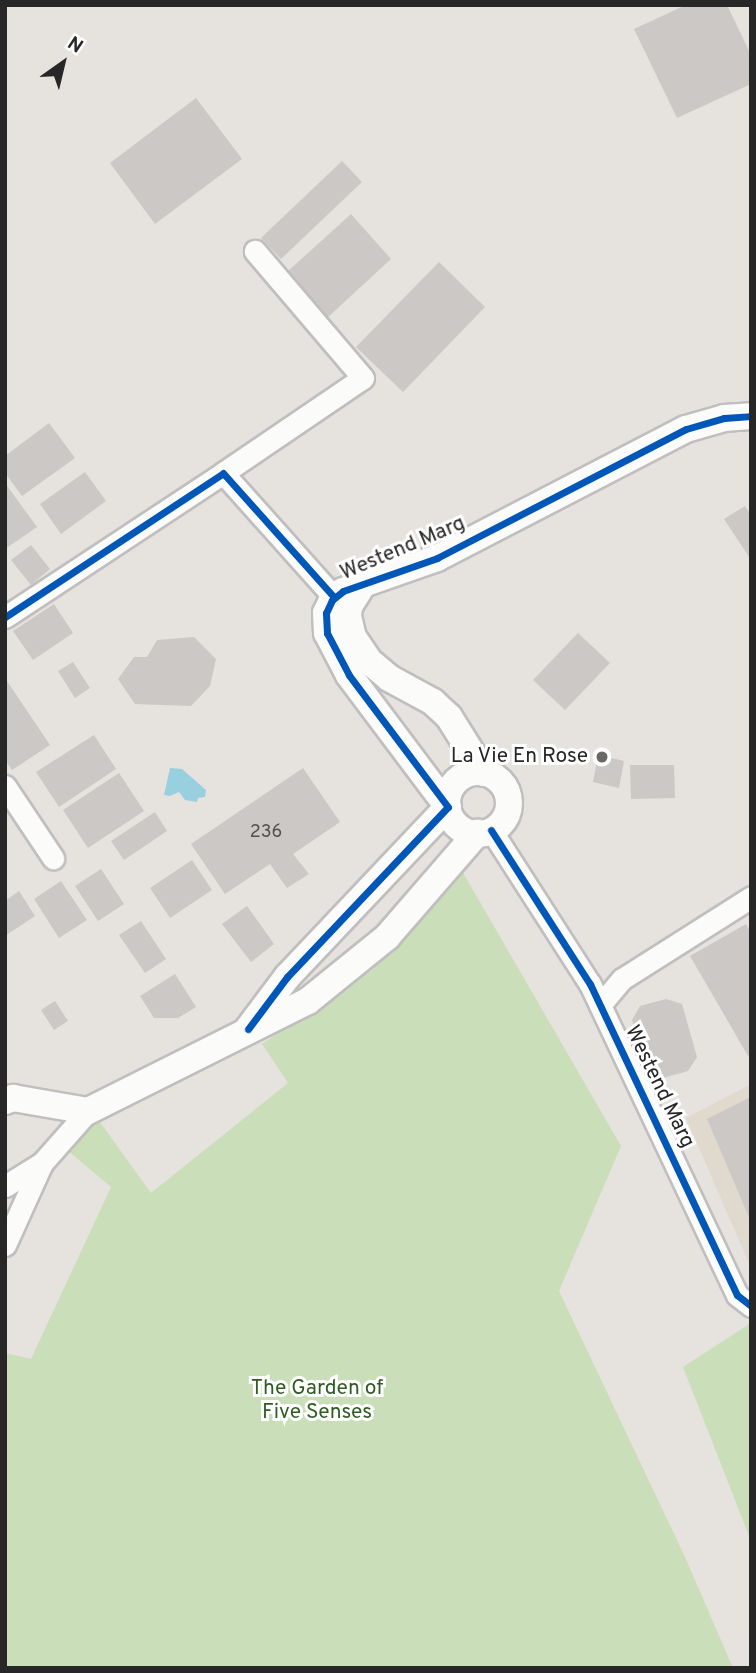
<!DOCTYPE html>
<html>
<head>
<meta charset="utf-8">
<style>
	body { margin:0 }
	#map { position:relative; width:756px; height:1673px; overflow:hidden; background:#e6e2de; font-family:Overpass,sans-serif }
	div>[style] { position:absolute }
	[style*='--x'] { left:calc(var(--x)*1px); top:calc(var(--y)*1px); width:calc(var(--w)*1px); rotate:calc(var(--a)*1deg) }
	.education>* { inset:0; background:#e0d9cd }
	.green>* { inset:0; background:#cadeba }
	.water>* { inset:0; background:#98d0e0 }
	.building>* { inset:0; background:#cbc8c5 }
	.roads { filter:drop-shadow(2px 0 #c0bebf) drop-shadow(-2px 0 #c0bebf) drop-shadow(0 2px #c0bebf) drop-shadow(0 -2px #c0bebf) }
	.minor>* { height:21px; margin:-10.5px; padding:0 10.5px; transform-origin:10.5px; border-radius:10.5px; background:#fbfbfa }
	.tertiary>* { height:26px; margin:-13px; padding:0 13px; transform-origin:13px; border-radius:13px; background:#fbfbfa }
	.tertiary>.ring { margin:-13px; padding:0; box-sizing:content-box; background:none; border:26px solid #fbfbfa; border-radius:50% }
	.cycleway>* { height:7px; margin:-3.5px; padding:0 3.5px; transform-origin:3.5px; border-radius:3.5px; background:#0057b8 }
	.dots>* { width:19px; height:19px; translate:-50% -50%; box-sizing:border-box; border:4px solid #fff; border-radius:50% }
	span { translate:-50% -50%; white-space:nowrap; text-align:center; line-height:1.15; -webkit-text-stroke:6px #fff; paint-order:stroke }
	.number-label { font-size:18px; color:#525150 }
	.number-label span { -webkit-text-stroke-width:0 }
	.street-label { font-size:21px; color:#272727 }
	.poi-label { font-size:21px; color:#272727 }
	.right { translate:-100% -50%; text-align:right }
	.park-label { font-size:21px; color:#2f5c20 }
	.frame { position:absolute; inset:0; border:7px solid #272727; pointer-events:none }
	.north { position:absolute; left:28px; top:28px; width:70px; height:70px; -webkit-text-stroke:5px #fff; paint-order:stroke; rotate:34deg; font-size:19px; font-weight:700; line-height:28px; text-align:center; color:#272727 }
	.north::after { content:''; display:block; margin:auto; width:24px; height:32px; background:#272727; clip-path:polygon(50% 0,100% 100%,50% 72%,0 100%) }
</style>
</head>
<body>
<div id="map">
	<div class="education">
		<i style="clip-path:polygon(751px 1084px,751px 1268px,686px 1118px)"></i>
	</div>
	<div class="green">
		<i style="clip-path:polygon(462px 871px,621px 1146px,559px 1291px,685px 1557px,733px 1668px,5px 1668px,5px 1353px,31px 1359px,111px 1187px,67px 1150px,97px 1118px,151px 1193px,288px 1083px,262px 1044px,371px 971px)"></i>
		<i style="clip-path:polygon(751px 1323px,751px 1541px,683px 1367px)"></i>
	</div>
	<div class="water">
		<i style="clip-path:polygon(170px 768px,182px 769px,206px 790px,205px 797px,198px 798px,197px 802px,185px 800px,179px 792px,170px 796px,164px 795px)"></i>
	</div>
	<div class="building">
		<i style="clip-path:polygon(686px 5px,727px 5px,751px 55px,751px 84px,677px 118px,634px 29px)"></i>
		<i style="clip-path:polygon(196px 98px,242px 159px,155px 224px,110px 163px)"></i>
		<i style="clip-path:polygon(342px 161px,362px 182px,281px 259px,261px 238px)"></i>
		<i style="clip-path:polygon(351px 214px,391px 259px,327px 318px,286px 273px)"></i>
		<i style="clip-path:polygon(439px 262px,485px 307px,403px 392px,356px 347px)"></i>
		<i style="clip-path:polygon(49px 423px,75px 458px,22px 496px,5px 473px,5px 456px)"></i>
		<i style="clip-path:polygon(85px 472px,106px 501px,61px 534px,40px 504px)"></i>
		<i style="clip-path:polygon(5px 483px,37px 527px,5px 549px)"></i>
		<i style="clip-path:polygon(745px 506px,751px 515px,751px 560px,724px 519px)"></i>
		<i style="clip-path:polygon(31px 545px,50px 569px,31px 585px,11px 560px)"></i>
		<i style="clip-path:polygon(54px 604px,73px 633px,33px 660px,13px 631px)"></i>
		<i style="clip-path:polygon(578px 633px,610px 663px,565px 710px,533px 680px)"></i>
		<i style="clip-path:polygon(194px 637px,216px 659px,210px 686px,191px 706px,135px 704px,118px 679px,134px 657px,147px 657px,157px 640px)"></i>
		<i style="clip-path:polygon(73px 662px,90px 688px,75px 698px,58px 671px)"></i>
		<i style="clip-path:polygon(5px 678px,50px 745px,12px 770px,5px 760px)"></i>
		<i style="clip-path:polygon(94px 735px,116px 769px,59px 807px,36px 772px)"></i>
		<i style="clip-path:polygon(598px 755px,624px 761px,619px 788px,593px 782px)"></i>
		<i style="clip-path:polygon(630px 765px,674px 765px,675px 798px,631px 799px)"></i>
		<i style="clip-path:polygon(303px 768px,340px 822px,293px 854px,309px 874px,287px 888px,270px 864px,225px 894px,191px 844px)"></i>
		<i style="clip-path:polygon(119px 773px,144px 811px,88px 848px,63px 810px)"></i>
		<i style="clip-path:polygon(155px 812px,167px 831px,124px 860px,111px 841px)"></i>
		<i style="clip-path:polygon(192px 860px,212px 890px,170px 918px,150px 888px)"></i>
		<i style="clip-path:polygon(101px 869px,124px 904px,98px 921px,75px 886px)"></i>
		<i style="clip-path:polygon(61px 881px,87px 920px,59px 938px,34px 899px)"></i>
		<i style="clip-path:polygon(19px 891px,35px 916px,5px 936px,5px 901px)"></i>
		<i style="clip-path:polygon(247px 906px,274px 944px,251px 962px,222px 924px)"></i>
		<i style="clip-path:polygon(141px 921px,166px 959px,145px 973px,119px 935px)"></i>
		<i style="clip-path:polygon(746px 924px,751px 933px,751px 1054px,748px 1056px,690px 956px)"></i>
		<i style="clip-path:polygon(175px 974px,196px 1007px,178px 1018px,154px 1018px,140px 996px)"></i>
		<i style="clip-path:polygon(666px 999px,682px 1004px,697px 1057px,688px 1071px,663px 1078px,646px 1071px,632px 1020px,640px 1006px)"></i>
		<i style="clip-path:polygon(55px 1001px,68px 1021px,54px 1030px,41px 1010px)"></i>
		<i style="clip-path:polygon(751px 1097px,750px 1135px,751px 1222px,707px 1119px)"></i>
	</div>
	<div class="roads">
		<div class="minor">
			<i style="--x:223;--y:473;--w:169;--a:-34.2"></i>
			<i style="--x:363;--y:378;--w:167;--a:-130.4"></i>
			<i style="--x:5;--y:617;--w:261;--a:-33.4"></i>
			<i style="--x:223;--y:473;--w:166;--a:48.2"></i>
			<i style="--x:5;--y:786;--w:87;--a:56.3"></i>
			<i style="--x:491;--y:830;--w:183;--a:57.3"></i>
			<i style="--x:590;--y:984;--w:344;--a:64.7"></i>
			<i style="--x:737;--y:1295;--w:18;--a:38"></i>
			<i style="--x:600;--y:1005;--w:34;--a:-50"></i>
			<i style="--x:622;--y:979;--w:153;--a:-32.4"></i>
			<i style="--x:5;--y:1186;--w:44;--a:-31.9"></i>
			<i style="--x:5;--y:1245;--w:90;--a:-65.7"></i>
			<i style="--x:42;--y:1163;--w:69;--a:-48.5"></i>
		</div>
		<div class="tertiary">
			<i style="--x:363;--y:584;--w:26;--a:122"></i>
			<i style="--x:349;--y:606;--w:10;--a:96"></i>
			<i style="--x:348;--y:616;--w:22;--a:77"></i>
			<i style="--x:353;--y:637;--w:29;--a:56"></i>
			<i style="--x:369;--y:661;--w:26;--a:40"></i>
			<i style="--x:389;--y:678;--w:50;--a:28.6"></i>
			<i style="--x:433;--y:702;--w:22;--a:43"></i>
			<i style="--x:449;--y:717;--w:66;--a:58"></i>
			<i class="ring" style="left:447px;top:772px;width:36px;height:36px"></i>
			<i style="--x:248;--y:1029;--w:65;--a:-53.1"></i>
			<i style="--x:287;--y:977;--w:234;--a:-46.6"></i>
			<i style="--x:448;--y:807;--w:165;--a:-126.9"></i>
			<i style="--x:349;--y:675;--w:47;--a:-117.6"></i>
			<i style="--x:327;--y:633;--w:20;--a:-93"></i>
			<i style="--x:326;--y:613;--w:14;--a:-65"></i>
			<i style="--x:332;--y:600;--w:14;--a:-39"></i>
			<i style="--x:343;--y:591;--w:100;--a:-19.3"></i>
			<i style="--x:437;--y:558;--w:280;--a:-27.4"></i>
			<i style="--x:686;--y:429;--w:40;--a:-16"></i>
			<i style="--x:724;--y:418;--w:27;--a:-4"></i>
			<i style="--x:5;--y:1101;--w:9;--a:-21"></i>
			<i style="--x:13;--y:1098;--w:76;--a:9.8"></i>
			<i style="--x:88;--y:1111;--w:246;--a:-26.6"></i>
			<i style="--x:308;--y:1001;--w:102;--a:-39"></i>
			<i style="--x:387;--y:937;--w:138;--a:-49.1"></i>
		</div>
	</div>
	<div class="cycleway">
		<i style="--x:5;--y:617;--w:261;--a:-33.4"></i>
		<i style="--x:223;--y:473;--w:166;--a:48.2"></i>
		<i style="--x:491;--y:830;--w:183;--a:57.3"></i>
		<i style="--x:590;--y:984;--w:344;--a:64.7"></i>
		<i style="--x:737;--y:1295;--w:18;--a:38"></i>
		<i style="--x:248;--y:1029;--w:65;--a:-53.1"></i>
		<i style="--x:287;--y:977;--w:234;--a:-46.6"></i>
		<i style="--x:448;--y:807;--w:165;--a:-126.9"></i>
		<i style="--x:349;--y:675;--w:47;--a:-117.6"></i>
		<i style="--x:327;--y:633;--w:20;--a:-93"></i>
		<i style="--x:326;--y:613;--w:14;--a:-65"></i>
		<i style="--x:332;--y:600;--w:14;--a:-39"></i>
		<i style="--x:343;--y:591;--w:100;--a:-19.3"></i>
		<i style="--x:437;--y:558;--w:280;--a:-27.4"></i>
		<i style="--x:686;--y:429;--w:40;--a:-16"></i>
		<i style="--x:724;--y:418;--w:27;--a:-4"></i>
	</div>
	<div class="dots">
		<i style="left:602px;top:757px;background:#6a6867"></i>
	</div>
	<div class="number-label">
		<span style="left:266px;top:833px">236</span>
	</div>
	<div class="street-label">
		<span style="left:403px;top:549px;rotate:-23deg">Westend Marg</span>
		<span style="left:659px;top:1087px;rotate:64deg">Westend Marg</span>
	</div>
	<div class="poi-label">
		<span class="right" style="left:588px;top:757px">La Vie En Rose</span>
	</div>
	<div class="park-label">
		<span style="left:317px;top:1401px">The Garden of<br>Five Senses</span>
	</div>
	<div class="frame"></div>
	<div class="north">N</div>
</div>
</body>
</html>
